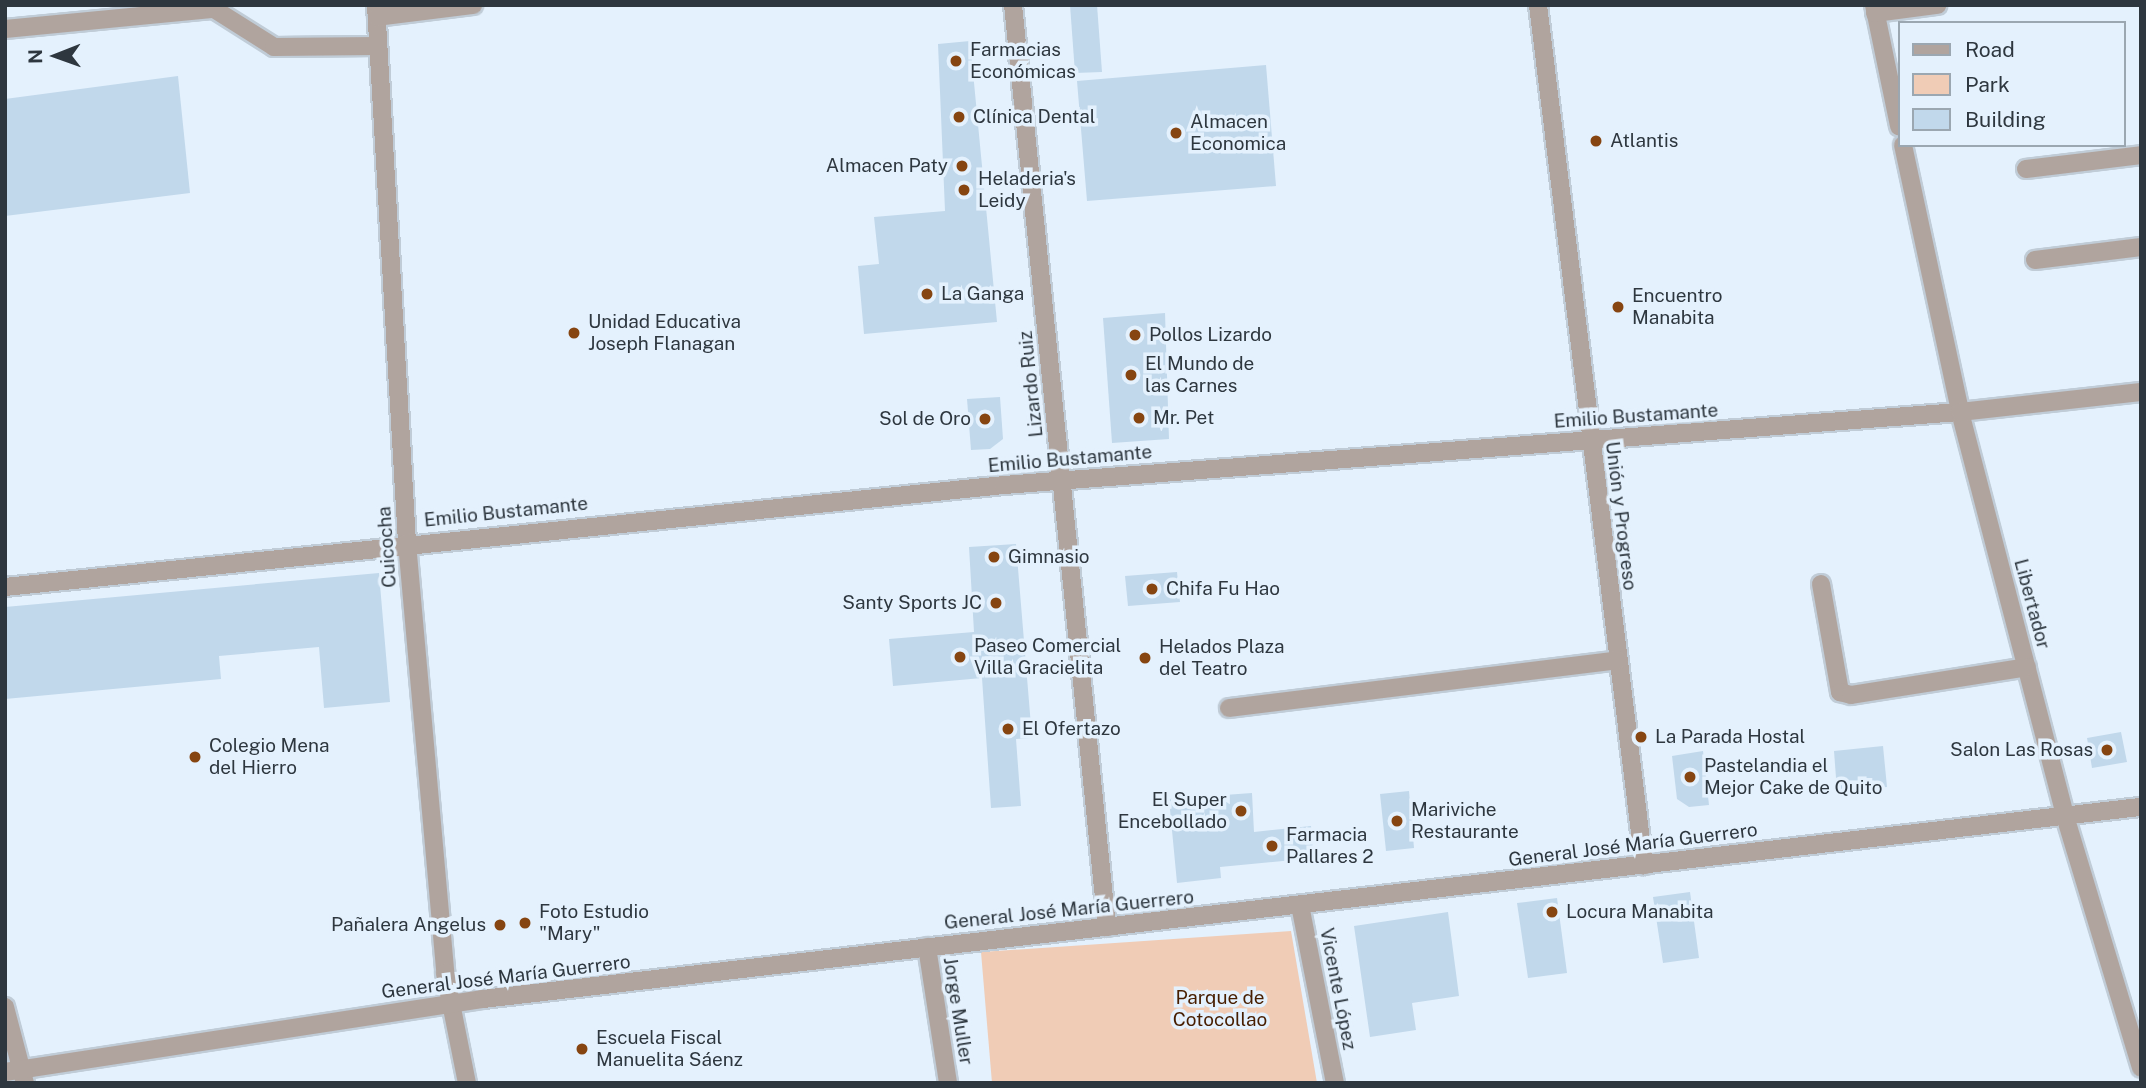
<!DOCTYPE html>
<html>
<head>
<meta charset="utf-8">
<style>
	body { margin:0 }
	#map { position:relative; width:2146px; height:1088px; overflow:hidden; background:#e4f1fd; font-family:"Public Sans",sans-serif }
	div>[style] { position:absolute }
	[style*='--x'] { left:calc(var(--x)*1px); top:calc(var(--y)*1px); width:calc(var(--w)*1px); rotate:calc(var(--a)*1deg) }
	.green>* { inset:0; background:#f0ccb6 }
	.building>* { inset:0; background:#c1d8eb }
	.roads { filter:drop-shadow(2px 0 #c0ccd7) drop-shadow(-2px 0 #c0ccd7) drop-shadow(0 2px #c0ccd7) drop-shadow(0 -2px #c0ccd7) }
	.service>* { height:18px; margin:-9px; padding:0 9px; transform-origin:9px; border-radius:9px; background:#b0a49e }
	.minor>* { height:18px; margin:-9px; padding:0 9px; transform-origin:9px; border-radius:9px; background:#b0a49e }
	.tertiary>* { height:18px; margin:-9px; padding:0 9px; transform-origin:9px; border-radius:9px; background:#b0a49e }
	.dots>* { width:19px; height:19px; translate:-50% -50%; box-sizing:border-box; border:4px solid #e4f1fd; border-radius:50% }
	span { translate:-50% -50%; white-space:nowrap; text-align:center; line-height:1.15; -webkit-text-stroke:7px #e4f1fd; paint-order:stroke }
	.poi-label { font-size:19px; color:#2e373f }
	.left { translate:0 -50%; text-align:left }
	.right { translate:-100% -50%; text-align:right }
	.street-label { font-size:19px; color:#2e373f }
	.park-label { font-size:19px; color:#471e00 }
	.frame { position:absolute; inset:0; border:7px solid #2e373f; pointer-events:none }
	.legend { position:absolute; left:1898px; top:21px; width:228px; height:126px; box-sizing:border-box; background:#e4f1fd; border:2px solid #9ba7b1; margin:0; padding:9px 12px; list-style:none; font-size:21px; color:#2e373f }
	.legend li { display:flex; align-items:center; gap:14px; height:35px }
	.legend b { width:35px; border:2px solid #9ba7b1 }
	.north { position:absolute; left:21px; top:21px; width:70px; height:70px; -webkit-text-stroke:5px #e4f1fd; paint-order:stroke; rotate:269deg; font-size:19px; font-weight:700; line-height:28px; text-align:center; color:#2e373f }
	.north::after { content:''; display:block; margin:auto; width:24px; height:32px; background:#2e373f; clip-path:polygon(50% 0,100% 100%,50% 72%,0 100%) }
</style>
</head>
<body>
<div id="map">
	<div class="green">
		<i style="clip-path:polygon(1291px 931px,1317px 1083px,992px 1083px,981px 952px)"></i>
	</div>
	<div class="building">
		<i style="clip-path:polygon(1070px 5px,1097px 5px,1102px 72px,1075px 73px)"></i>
		<i style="clip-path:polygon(970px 41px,997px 322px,864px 334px,858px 266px,879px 264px,874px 217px,945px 211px,938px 44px)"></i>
		<i style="clip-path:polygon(1266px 65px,1276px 186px,1087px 201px,1077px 81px)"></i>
		<i style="clip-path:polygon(178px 76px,190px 193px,5px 216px,5px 99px)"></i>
		<i style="clip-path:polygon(1165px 313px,1169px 439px,1112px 443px,1103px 318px)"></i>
		<i style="clip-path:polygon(1000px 397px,1003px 439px,990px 449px,971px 450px,967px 399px)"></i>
		<i style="clip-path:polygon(1016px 544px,1032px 738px,1016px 739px,1021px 806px,991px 808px,982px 678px,893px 686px,889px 639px,974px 632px,969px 547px)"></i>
		<i style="clip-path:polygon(1177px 572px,1180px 602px,1128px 606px,1125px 576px)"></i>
		<i style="clip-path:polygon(379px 573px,390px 702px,324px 708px,319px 647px,219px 656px,221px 679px,5px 699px,5px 607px)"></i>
		<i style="clip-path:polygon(2121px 732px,2127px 762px,2092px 768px,2087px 738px)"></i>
		<i style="clip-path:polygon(1883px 746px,1887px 787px,1837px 791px,1834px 751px)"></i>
		<i style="clip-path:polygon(1703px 751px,1709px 805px,1689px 807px,1677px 799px,1672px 756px)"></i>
		<i style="clip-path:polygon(1409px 791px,1414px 848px,1386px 851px,1380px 794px)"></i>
		<i style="clip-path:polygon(1252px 793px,1254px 832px,1311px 826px,1314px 858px,1220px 867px,1221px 878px,1177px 883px,1169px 799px)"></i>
		<i style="clip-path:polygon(1690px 892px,1699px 958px,1663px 963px,1653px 897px)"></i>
		<i style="clip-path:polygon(1557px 898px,1567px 973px,1528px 978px,1517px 903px)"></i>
		<i style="clip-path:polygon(1448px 912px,1459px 996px,1412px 1003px,1416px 1030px,1370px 1037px,1354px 926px)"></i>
	</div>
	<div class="roads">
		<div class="service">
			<i style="--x:5;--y:29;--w:210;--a:-5.5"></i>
			<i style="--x:214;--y:9;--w:71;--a:32.3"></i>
			<i style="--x:274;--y:47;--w:102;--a:-0.6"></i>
			<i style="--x:2026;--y:169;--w:116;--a:-6.9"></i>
			<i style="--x:2035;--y:260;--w:107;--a:-7"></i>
		</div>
		<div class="minor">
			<i style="--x:376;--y:5;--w:539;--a:86.7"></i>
			<i style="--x:407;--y:543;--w:432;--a:84.9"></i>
			<i style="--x:445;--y:973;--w:112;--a:78.7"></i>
			<i style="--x:1013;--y:5;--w:927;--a:84.18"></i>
			<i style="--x:1538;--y:5;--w:867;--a:82.97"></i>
			<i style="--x:1874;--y:5;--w:124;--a:78.3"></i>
			<i style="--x:1875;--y:13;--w:63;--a:-7.4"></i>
			<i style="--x:377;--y:17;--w:97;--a:-7.1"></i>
			<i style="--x:1903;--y:145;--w:273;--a:77.9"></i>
			<i style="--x:1960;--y:412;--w:417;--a:75.4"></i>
			<i style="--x:2065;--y:816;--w:263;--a:73.2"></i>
			<i style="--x:1821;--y:584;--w:110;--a:80"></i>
			<i style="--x:1840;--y:692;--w:11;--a:15"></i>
			<i style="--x:1851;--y:695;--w:178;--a:-9"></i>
			<i style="--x:5;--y:587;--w:1004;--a:-5.83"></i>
			<i style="--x:1004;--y:485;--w:959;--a:-4.37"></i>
			<i style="--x:1960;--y:412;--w:182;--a:-6.3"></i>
			<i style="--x:1229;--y:708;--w:392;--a:-7"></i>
			<i style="--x:1300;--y:905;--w:181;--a:78.9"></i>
			<i style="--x:927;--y:947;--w:138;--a:81.2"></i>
			<i style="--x:5;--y:1007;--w:79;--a:75.3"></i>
		</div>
		<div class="tertiary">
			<i style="--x:5;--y:1072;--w:484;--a:-8.7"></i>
			<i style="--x:483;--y:999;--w:1669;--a:-6.61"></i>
		</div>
	</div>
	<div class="dots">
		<i style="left:956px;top:61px;background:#864511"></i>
		<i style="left:959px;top:117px;background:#864511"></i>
		<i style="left:1176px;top:133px;background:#864511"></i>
		<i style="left:1596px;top:141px;background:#864511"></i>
		<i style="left:962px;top:166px;background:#864511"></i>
		<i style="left:964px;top:190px;background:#864511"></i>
		<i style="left:927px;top:294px;background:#864511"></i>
		<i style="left:1618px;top:307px;background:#864511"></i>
		<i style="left:574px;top:333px;background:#864511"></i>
		<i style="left:1135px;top:335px;background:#864511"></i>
		<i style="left:1131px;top:375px;background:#864511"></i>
		<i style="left:1139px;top:418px;background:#864511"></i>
		<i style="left:985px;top:419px;background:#864511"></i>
		<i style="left:994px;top:557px;background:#864511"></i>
		<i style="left:1152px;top:589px;background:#864511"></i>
		<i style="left:996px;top:603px;background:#864511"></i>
		<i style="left:960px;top:657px;background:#864511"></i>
		<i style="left:1145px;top:658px;background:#864511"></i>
		<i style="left:1008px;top:729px;background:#864511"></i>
		<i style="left:1641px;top:737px;background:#864511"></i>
		<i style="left:2107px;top:750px;background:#864511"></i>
		<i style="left:195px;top:757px;background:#864511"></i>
		<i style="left:1690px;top:777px;background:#864511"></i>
		<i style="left:1241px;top:811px;background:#864511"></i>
		<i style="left:1397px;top:821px;background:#864511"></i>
		<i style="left:1272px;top:846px;background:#864511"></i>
		<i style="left:1552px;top:912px;background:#864511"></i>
		<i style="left:525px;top:923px;background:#864511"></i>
		<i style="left:500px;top:925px;background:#864511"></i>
		<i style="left:582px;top:1049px;background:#864511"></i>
	</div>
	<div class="poi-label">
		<span class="left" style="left:970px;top:61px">Farmacias<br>Económicas</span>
		<span class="left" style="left:973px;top:117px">Clínica Dental</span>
		<span class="left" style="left:1190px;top:133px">Almacen<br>Economica</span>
		<span class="left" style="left:1610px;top:141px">Atlantis</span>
		<span class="right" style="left:948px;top:166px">Almacen Paty</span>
		<span class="left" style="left:978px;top:190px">Heladeria's<br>Leidy</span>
		<span class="left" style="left:941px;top:294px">La Ganga</span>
		<span class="left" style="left:1632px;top:307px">Encuentro<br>Manabita</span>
		<span class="left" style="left:588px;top:333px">Unidad Educativa<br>Joseph Flanagan</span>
		<span class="left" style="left:1149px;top:335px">Pollos Lizardo</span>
		<span class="left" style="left:1145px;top:375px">El Mundo de<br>las Carnes</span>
		<span class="left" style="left:1153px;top:418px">Mr. Pet</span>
		<span class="right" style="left:971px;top:419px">Sol de Oro</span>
		<span class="left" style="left:1008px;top:557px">Gimnasio</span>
		<span class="left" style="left:1166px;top:589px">Chifa Fu Hao</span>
		<span class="right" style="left:982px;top:603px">Santy Sports JC</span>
		<span class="left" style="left:974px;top:657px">Paseo Comercial<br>Villa Gracielita</span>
		<span class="left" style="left:1159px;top:658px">Helados Plaza<br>del Teatro</span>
		<span class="left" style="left:1022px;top:729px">El Ofertazo</span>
		<span class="left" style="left:1655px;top:737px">La Parada Hostal</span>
		<span class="left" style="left:209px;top:757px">Colegio Mena<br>del Hierro</span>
		<span class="right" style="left:2093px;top:750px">Salon Las Rosas</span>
		<span class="left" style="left:1704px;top:777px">Pastelandia el<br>Mejor Cake de Quito</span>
		<span class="right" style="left:1227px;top:811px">El Super<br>Encebollado</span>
		<span class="left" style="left:1411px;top:821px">Mariviche<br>Restaurante</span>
		<span class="left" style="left:1286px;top:846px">Farmacia<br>Pallares 2</span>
		<span class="left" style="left:539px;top:923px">Foto Estudio<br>"Mary"</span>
		<span class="left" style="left:1566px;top:912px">Locura Manabita</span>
		<span class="right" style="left:486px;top:925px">Pañalera Angelus</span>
		<span class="left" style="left:596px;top:1049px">Escuela Fiscal<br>Manuelita Sáenz</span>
	</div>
	<div class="street-label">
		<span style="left:1031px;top:384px;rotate:-96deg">Lizardo Ruiz</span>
		<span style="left:1636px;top:416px;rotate:-4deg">Emilio Bustamante</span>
		<span style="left:1070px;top:459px;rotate:-5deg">Emilio Bustamante</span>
		<span style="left:506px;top:512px;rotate:-6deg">Emilio Bustamante</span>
		<span style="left:1621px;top:516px;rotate:83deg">Unión y Progreso</span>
		<span style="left:387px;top:547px;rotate:-94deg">Cuicocha</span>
		<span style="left:2032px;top:604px;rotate:75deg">Libertador</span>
		<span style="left:1633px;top:845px;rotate:-7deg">General José María Guerrero</span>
		<span style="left:1069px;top:910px;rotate:-6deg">General José María Guerrero</span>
		<span style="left:506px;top:977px;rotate:-7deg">General José María Guerrero</span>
		<span style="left:1338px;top:989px;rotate:79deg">Vicente López</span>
		<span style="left:958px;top:1011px;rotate:81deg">Jorge Muller</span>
	</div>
	<div class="park-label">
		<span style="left:1220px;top:1009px">Parque de<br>Cotocollao</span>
	</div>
	<div class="frame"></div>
	<ul class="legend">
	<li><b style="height:9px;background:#b0a49e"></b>Road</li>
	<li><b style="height:19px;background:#f0ccb6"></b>Park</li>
	<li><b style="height:19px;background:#c1d8eb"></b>Building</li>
	</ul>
	<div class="north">N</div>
</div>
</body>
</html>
